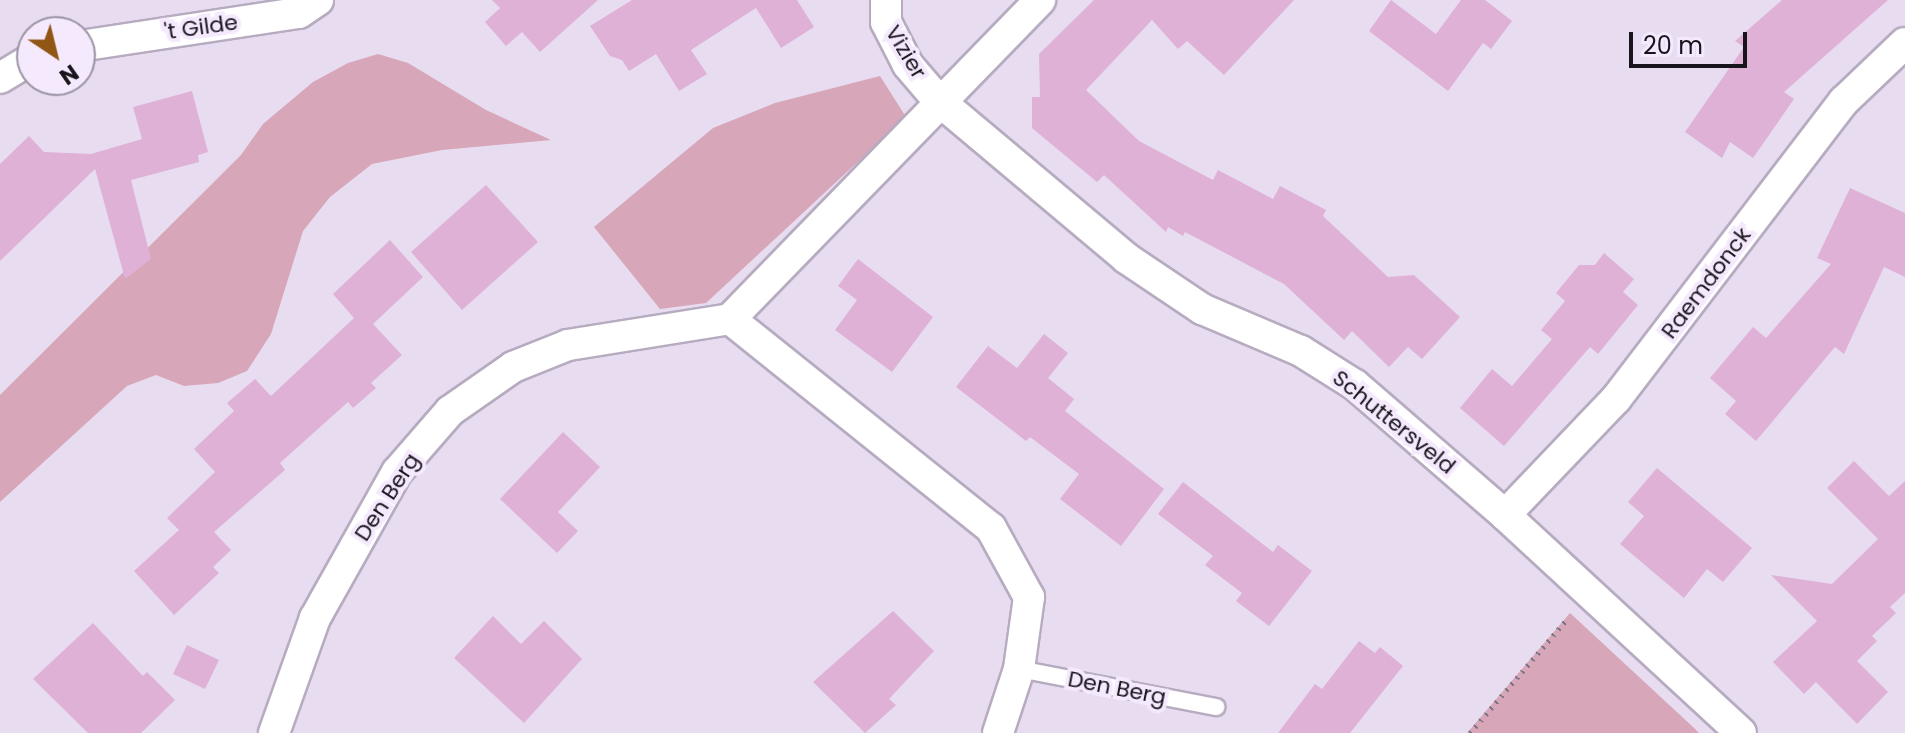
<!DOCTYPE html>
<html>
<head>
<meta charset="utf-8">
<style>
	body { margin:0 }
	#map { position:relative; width:1905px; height:733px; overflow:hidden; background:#e8dcf1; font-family:Poppins,sans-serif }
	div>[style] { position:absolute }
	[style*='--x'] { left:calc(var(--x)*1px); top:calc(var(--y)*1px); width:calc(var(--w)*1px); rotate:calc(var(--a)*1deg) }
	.green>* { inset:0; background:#d7a6b8 }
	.building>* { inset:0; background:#dfb1d7 }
	.path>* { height:5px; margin-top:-2.5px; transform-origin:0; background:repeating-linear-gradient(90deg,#7f7785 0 2px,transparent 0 8px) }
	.roads { filter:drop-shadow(2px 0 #b7abc0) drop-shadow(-2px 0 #b7abc0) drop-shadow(0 2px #b7abc0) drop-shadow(0 -2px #b7abc0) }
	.lane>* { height:16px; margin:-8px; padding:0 8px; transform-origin:8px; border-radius:8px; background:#fff }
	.street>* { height:30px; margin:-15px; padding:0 15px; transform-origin:15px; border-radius:15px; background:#fff }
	span { translate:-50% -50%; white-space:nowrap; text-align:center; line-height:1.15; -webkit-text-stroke:8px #f5e9fe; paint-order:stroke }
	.street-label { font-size:22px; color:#18141b }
	.north { position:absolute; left:16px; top:16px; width:80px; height:80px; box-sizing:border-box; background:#f5e9fe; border:2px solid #9d94a3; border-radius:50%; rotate:145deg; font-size:22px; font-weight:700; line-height:32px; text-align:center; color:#18141b }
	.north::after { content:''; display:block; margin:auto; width:28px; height:36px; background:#915515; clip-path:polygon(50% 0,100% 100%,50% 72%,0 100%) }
	.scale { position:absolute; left:1629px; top:32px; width:118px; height:36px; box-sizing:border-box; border:4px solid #18141b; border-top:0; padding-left:10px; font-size:24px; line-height:28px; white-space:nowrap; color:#18141b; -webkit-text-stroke:6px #f5e9fe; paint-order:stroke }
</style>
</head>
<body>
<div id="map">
	<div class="green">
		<i style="clip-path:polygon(378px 54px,408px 63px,486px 110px,551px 140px,442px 150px,372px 164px,330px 197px,303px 231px,271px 334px,247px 371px,218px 383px,184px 386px,156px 375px,127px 386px,0 502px,0 395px,241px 155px,263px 124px,313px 82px,348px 63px)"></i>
		<i style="clip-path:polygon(880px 76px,906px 117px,706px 303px,660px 309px,594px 227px,713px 128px,775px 103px)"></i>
		<i style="clip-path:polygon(1570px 613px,1693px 727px,1699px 733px,1467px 733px)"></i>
	</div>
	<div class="building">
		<i style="clip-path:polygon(492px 0,598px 0,540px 52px,522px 32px,506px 46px,485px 22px,500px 8px)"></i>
		<i style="clip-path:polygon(632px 0,797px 0,814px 27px,781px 48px,756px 8px,691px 50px,707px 74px,679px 91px,656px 54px,629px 71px,622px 60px,610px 56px,590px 26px)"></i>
		<i style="clip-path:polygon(1094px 0,1294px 0,1224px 75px,1187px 41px,1178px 49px,1152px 20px,1086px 90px,1139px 141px,1213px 180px,1218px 170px,1273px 199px,1280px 186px,1326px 210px,1323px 216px,1388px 277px,1414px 275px,1460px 317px,1422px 359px,1408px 347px,1389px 367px,1352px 331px,1344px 340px,1284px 284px,1185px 232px,1183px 236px,1168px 227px,1166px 232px,1104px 175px,1097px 182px,1032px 128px,1032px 97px,1040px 97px,1039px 54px)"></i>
		<i style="clip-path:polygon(1391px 0,1436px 34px,1461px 0,1485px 0,1512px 21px,1491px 49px,1483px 43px,1448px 91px,1369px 31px)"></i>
		<i style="clip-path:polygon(1782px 0,1888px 0,1784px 92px,1794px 99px,1753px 158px,1730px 142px,1722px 158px,1685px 132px,1744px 47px,1735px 41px)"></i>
		<i style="clip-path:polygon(192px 91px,208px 152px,198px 155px,199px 162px,131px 180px,151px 259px,125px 279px,95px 169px,0 261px,0 164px,29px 136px,44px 152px,91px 154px,142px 139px,133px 107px)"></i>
		<i style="clip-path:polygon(486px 185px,538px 242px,462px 310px,411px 252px)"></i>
		<i style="clip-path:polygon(1850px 188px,1905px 213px,1905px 277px,1884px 267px,1844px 354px,1835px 347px,1756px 441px,1725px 414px,1736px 401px,1710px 378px,1753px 327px,1766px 338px,1831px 264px,1817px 258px)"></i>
		<i style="clip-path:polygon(390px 240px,423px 277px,373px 324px,402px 355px,371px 383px,376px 388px,353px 408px,348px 402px,280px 463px,285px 470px,214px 532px,231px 550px,213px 567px,219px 573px,174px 615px,134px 571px,179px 530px,167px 518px,215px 472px,194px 449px,234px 411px,227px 403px,255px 379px,271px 396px,354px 318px,333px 294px)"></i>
		<i style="clip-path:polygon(1604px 253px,1634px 279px,1623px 292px,1638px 305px,1598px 354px,1590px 347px,1504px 446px,1460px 408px,1492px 369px,1512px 386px,1552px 339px,1541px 330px,1565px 301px,1556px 293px,1579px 265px,1595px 265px)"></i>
		<i style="clip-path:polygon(858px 259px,933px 317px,892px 372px,835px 330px,857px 300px,838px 286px)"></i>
		<i style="clip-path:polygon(1044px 334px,1068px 353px,1048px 378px,1074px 399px,1065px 411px,1164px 489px,1121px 546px,1060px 499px,1079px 474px,1030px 437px,1026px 441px,956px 387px,988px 346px,1017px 368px)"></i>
		<i style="clip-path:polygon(563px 432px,600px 467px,558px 512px,578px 531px,557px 553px,500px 499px)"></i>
		<i style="clip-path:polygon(1854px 461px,1889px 496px,1905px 481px,1905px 593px,1890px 607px,1896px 613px,1872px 636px,1877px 641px,1857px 661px,1888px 692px,1857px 724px,1816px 682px,1804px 694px,1773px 662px,1817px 621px,1771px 575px,1832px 584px,1878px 539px,1827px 488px)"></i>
		<i style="clip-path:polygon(1657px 468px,1752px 548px,1723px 582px,1707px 569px,1684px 598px,1620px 544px,1644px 516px,1628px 502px)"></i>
		<i style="clip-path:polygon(1183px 482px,1273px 552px,1278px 545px,1312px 571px,1269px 626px,1236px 601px,1242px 593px,1205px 565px,1213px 556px,1158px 514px)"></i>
		<i style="clip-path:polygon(893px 611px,934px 651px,889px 699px,896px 705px,865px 733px,813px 682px)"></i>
		<i style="clip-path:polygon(493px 616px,521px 644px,544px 621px,582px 659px,524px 723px,454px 658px)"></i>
		<i style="clip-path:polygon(93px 623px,143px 676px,147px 672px,175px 700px,141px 733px,88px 733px,33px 679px)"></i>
		<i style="clip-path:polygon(1359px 641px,1375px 653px,1380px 647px,1403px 666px,1350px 733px,1278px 733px,1315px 684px,1322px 689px)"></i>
		<i style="clip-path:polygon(187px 645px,219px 660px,205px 689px,173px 674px)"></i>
	</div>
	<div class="path">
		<i style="--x:1470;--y:733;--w:151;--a:-49.6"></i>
	</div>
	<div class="roads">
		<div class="lane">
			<i style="--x:1019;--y:669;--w:201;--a:10.9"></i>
		</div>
		<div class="street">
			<i style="--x:886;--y:0;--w:22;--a:90"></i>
			<i style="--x:886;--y:22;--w:48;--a:62.9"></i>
			<i style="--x:908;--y:65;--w:46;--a:49.4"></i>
			<i style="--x:938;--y:100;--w:246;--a:40"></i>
			<i style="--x:1126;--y:258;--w:92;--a:33.9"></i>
			<i style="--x:1202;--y:309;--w:108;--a:23"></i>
			<i style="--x:1301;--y:351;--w:64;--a:32.2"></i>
			<i style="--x:1355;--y:385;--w:198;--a:40.9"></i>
			<i style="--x:1505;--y:515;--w:321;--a:42.7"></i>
			<i style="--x:80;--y:46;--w:221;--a:-8.6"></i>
			<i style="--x:299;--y:13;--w:23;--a:-34"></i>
			<i style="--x:0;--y:78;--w:37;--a:-31"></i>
			<i style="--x:730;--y:319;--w:334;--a:38.7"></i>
			<i style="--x:991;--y:528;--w:79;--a:61.2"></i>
			<i style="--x:1029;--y:597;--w:73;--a:97.9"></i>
			<i style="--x:1019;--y:669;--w:67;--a:108.2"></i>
			<i style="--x:1505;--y:515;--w:161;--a:-46.3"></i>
			<i style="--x:1616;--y:399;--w:375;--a:-52.6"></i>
			<i style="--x:1844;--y:101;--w:84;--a:-43.6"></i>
			<i style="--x:274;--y:733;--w:122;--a:-70.4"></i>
			<i style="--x:315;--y:618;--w:167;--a:-60.7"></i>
			<i style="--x:397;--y:472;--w:81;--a:-49"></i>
			<i style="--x:450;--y:411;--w:77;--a:-34.9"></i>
			<i style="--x:513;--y:367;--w:59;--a:-21.8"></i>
			<i style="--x:568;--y:345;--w:164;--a:-9.1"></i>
			<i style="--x:730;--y:319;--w:445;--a:-45.8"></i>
		</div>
	</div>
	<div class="street-label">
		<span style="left:201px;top:27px;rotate:-8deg">'t Gilde</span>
		<span style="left:906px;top:52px;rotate:59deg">Vizier</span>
		<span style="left:1706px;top:283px;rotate:-53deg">Raemdonck</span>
		<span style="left:1394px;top:422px;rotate:39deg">Schuttersveld</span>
		<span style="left:387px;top:497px;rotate:-57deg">Den Berg</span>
		<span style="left:1117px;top:688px;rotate:11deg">Den Berg</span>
	</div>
	<div class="north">N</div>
	<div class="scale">20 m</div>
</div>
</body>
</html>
